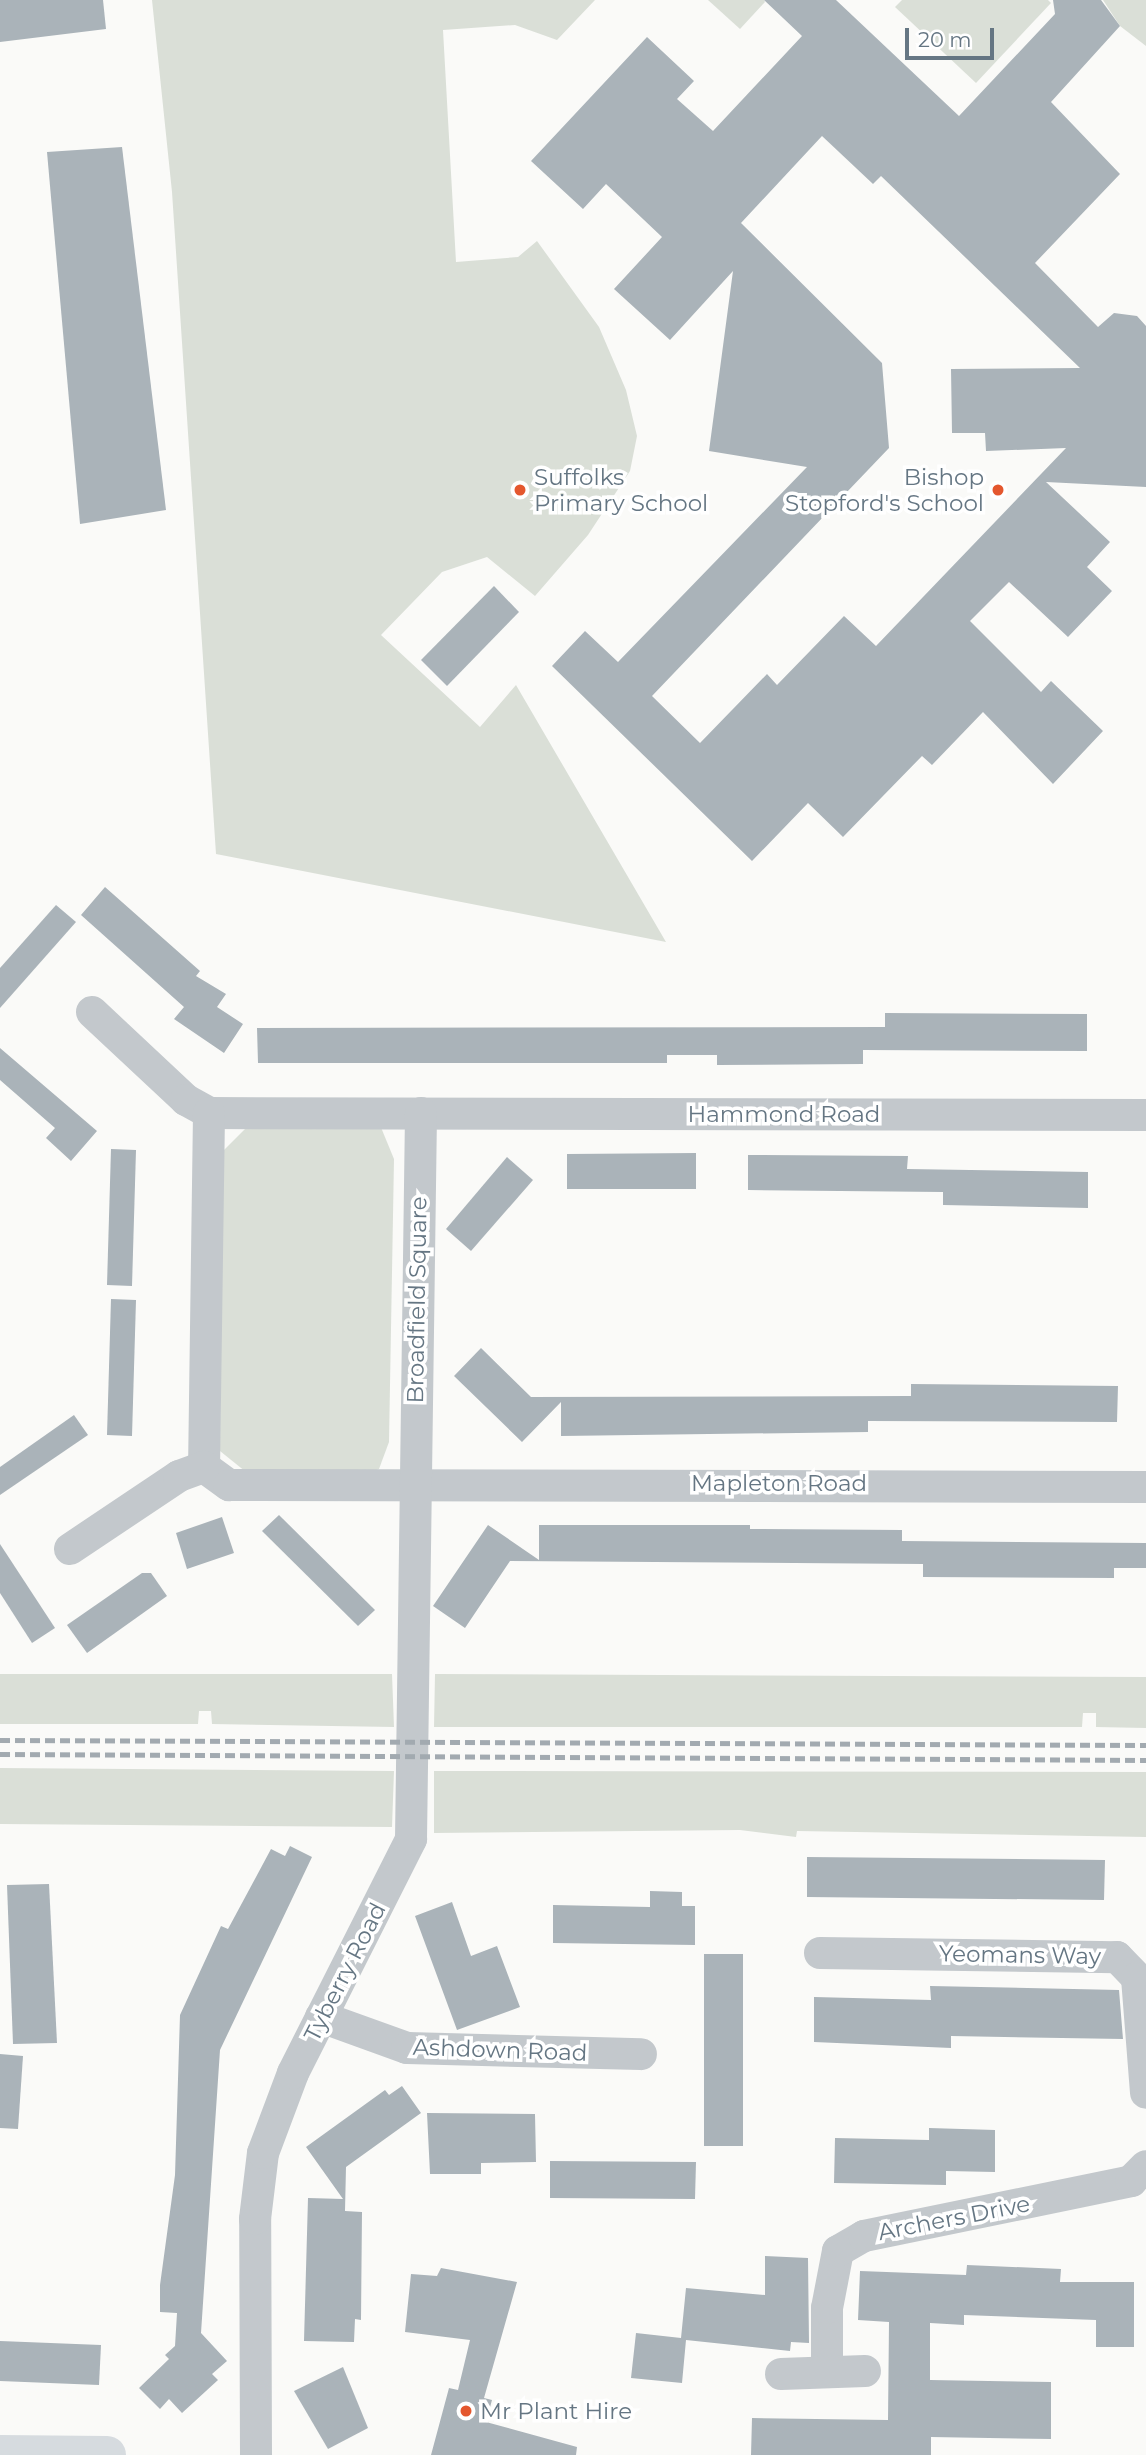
<!DOCTYPE html>
<html>
<head>
<meta charset="utf-8">
<style>
	body { margin:0 }
	#map { position:relative; width:1146px; height:2455px; overflow:hidden; background:#fafaf8; font-family:Montserrat,sans-serif }
	div>[style] { position:absolute }
	[style*='--x'] { left:calc(var(--x)*1px); top:calc(var(--y)*1px); width:calc(var(--w)*1px); rotate:calc(var(--a)*1deg) }
	.green>* { inset:0; background:#dadfd7 }
	.building>* { inset:0; background:#aab3b9 }
	.street>* { height:32px; margin:-16px; padding:0 16px; transform-origin:16px; border-radius:16px; background:#c3c8cc }
	.primary>* { height:38px; margin:-19px; padding:0 19px; transform-origin:19px; border-radius:19px; background:#d6dbdf }
	.rail>* { height:5px; margin-top:-2.5px; transform-origin:0; background:repeating-linear-gradient(90deg,#a2aab0 0 10px,transparent 0 15px) }
	.dots>* { width:19px; height:19px; translate:-50% -50%; box-sizing:border-box; border:4px solid #fff; border-radius:50% }
	span { translate:-50% -50%; white-space:nowrap; text-align:center; line-height:1.15; -webkit-text-stroke:7px #fff; paint-order:stroke }
	.poi-label { font-size:23px; color:#657683 }
	.left { translate:0 -50%; text-align:left }
	.right { translate:-100% -50%; text-align:right }
	.street-label { font-size:23px; color:#657683 }
	.scale { position:absolute; left:905px; top:28px; width:89px; height:32px; box-sizing:border-box; border:4px solid #657683; border-top:0; padding-left:9px; font-size:21px; line-height:24px; white-space:nowrap; color:#657683; -webkit-text-stroke:5px #fff; paint-order:stroke }
</style>
</head>
<body>
<div id="map">
	<div class="green">
		<i style="clip-path:polygon(152px 0,595px 0,557px 40px,515px 25px,443px 30px,456px 262px,518px 257px,537px 241px,599px 327px,626px 390px,637px 436px,630px 471px,588px 535px,535px 596px,487px 557px,442px 572px,381px 635px,480px 727px,516px 685px,666px 942px,216px 854px,172px 192px)"></i>
		<i style="clip-path:polygon(708px 0,764px 0,765px 2px,740px 29px)"></i>
		<i style="clip-path:polygon(902px 0,1048px 0,1051px 3px,976px 83px,895px 7px)"></i>
		<i style="clip-path:polygon(1103px 0,1146px 0,1146px 46px,1120px 26px)"></i>
		<i style="clip-path:polygon(380px 1125px,394px 1159px,389px 1442px,379px 1469px,367px 1474px,246px 1472px,220px 1451px,222px 1152px,246px 1128px)"></i>
		<i style="clip-path:polygon(0 1674px,392px 1674px,394px 1727px,212px 1724px,211px 1711px,199px 1711px,198px 1724px,0 1724px)"></i>
		<i style="clip-path:polygon(435px 1674px,1146px 1677px,1146px 1728px,1096px 1727px,1096px 1713px,1083px 1713px,1082px 1727px,434px 1727px)"></i>
		<i style="clip-path:polygon(0 1768px,394px 1771px,392px 1827px,0 1824px)"></i>
		<i style="clip-path:polygon(434px 1771px,1146px 1772px,1146px 1837px,797px 1831px,796px 1837px,740px 1830px,434px 1833px)"></i>
	</div>
	<div class="building">
		<i style="clip-path:polygon(0 0,103px 0,106px 29px,0 42px)"></i>
		<i style="clip-path:polygon(evenodd,764px 0,836px 0,959px 116px,1055px 14px,1053px 0,1101px 0,1120px 26px,1051px 102px,1120px 174px,1035px 263px,1098px 327px,1114px 313px,1137px 316px,1146px 326px,1146px 487px,1046px 482px,1110px 542px,1087px 567px,1112px 591px,1068px 637px,1009px 582px,970px 621px,1041px 692px,1051px 681px,1103px 731px,1053px 784px,983px 712px,932px 765px,922px 756px,843px 837px,808px 803px,752px 861px,552px 666px,585px 631px,618px 662px,807px 467px,709px 451px,733px 271px,670px 340px,614px 289px,662px 237px,606px 184px,583px 209px,531px 161px,647px 37px,694px 81px,677px 99px,713px 131px,802px 36px,764px 0,822px 136px,873px 184px,881px 176px,1080px 368px,951px 369px,952px 433px,985px 433px,986px 451px,1066px 448px,876px 646px,844px 616px,777px 685px,767px 674px,700px 743px,652px 696px,889px 448px,882px 363px,741px 223px,822px 136px)"></i>
		<i style="clip-path:polygon(122px 147px,166px 510px,80px 524px,47px 152px)"></i>
		<i style="clip-path:polygon(494px 586px,519px 612px,447px 686px,421px 660px)"></i>
		<i style="clip-path:polygon(105px 887px,200px 971px,196px 976px,226px 994px,217px 1007px,243px 1024px,224px 1053px,174px 1019px,184px 1007px,81px 915px)"></i>
		<i style="clip-path:polygon(56px 905px,76px 922px,0 1008px,0 968px)"></i>
		<i style="clip-path:polygon(885px 1013px,1087px 1014px,1087px 1051px,863px 1050px,863px 1064px,717px 1065px,717px 1055px,667px 1055px,667px 1063px,258px 1063px,257px 1028px,885px 1027px)"></i>
		<i style="clip-path:polygon(0 1048px,97px 1131px,71px 1161px,46px 1138px,55px 1128px,0 1080px)"></i>
		<i style="clip-path:polygon(111px 1149px,136px 1150px,132px 1286px,107px 1285px)"></i>
		<i style="clip-path:polygon(696px 1153px,696px 1189px,567px 1189px,567px 1154px)"></i>
		<i style="clip-path:polygon(748px 1155px,908px 1156px,907px 1169px,1088px 1172px,1088px 1208px,943px 1205px,943px 1192px,748px 1190px)"></i>
		<i style="clip-path:polygon(507px 1157px,533px 1180px,471px 1251px,446px 1229px)"></i>
		<i style="clip-path:polygon(111px 1299px,136px 1300px,132px 1436px,107px 1435px)"></i>
		<i style="clip-path:polygon(481px 1348px,531px 1397px,911px 1396px,911px 1384px,1118px 1386px,1117px 1422px,868px 1421px,868px 1432px,561px 1436px,561px 1402px,522px 1442px,454px 1376px)"></i>
		<i style="clip-path:polygon(74px 1415px,88px 1435px,0 1495px,0 1467px)"></i>
		<i style="clip-path:polygon(279px 1515px,375px 1610px,358px 1626px,262px 1531px)"></i>
		<i style="clip-path:polygon(222px 1517px,234px 1553px,187px 1569px,176px 1533px)"></i>
		<i style="clip-path:polygon(488px 1525px,539px 1560px,539px 1525px,750px 1525px,750px 1529px,902px 1530px,902px 1541px,1146px 1543px,1146px 1568px,1114px 1568px,1114px 1578px,923px 1577px,923px 1564px,510px 1561px,465px 1628px,433px 1606px)"></i>
		<i style="clip-path:polygon(0 1544px,55px 1628px,32px 1643px,0 1593px)"></i>
		<i style="clip-path:polygon(142px 1573px,151px 1573px,167px 1596px,87px 1653px,67px 1625px)"></i>
		<i style="clip-path:polygon(290px 1846px,312px 1857px,220px 2050px,201px 2333px,227px 2361px,212px 2374px,218px 2380px,182px 2413px,169px 2399px,160px 2409px,139px 2388px,169px 2359px,165px 2355px,175px 2346px,177px 2313px,160px 2312px,160px 2285px,175px 2175px,180px 2015px,221px 1926px,228px 1929px,271px 1849px,285px 1856px)"></i>
		<i style="clip-path:polygon(807px 1857px,1105px 1860px,1104px 1900px,807px 1897px)"></i>
		<i style="clip-path:polygon(49px 1884px,57px 2043px,13px 2044px,7px 1885px)"></i>
		<i style="clip-path:polygon(650px 1891px,682px 1892px,682px 1906px,695px 1906px,695px 1945px,553px 1943px,553px 1905px,650px 1907px)"></i>
		<i style="clip-path:polygon(452px 1902px,471px 1956px,497px 1946px,520px 2007px,457px 2030px,415px 1916px)"></i>
		<i style="clip-path:polygon(704px 1954px,743px 1954px,743px 2146px,704px 2146px)"></i>
		<i style="clip-path:polygon(930px 1986px,1119px 1990px,1123px 2039px,951px 2036px,951px 2048px,814px 2042px,814px 1997px,931px 2000px)"></i>
		<i style="clip-path:polygon(0 2054px,23px 2056px,18px 2129px,0 2128px)"></i>
		<i style="clip-path:polygon(402px 2086px,421px 2113px,346px 2167px,345px 2211px,362px 2212px,361px 2320px,355px 2319px,354px 2342px,304px 2341px,308px 2198px,343px 2199px,306px 2147px,385px 2090px,389px 2095px)"></i>
		<i style="clip-path:polygon(427px 2113px,535px 2114px,536px 2162px,481px 2163px,481px 2174px,430px 2174px)"></i>
		<i style="clip-path:polygon(929px 2128px,995px 2130px,995px 2172px,946px 2171px,946px 2185px,834px 2183px,835px 2138px,929px 2140px)"></i>
		<i style="clip-path:polygon(550px 2161px,696px 2162px,695px 2199px,550px 2198px)"></i>
		<i style="clip-path:polygon(765px 2256px,808px 2258px,809px 2343px,791px 2342px,790px 2351px,686px 2340px,682px 2383px,631px 2378px,636px 2333px,681px 2338px,686px 2288px,765px 2295px)"></i>
		<i style="clip-path:polygon(967px 2265px,1061px 2269px,1060px 2282px,1134px 2282px,1134px 2347px,1096px 2347px,1096px 2320px,964px 2315px,964px 2325px,930px 2323px,930px 2380px,1051px 2382px,1051px 2439px,931px 2437px,931px 2455px,751px 2455px,752px 2418px,888px 2420px,889px 2322px,858px 2320px,860px 2271px,966px 2275px)"></i>
		<i style="clip-path:polygon(441px 2268px,517px 2282px,484px 2398px,492px 2400px,486px 2422px,577px 2447px,576px 2455px,431px 2455px,449px 2388px,458px 2390px,470px 2340px,405px 2332px,411px 2274px,437px 2276px)"></i>
		<i style="clip-path:polygon(0 2341px,101px 2345px,99px 2385px,0 2381px)"></i>
		<i style="clip-path:polygon(343px 2367px,368px 2428px,328px 2449px,294px 2391px)"></i>
	</div>
	<div class="street">
		<i style="--x:92;--y:1012;--w:129;--a:43.1"></i>
		<i style="--x:186;--y:1100;--w:26;--a:29"></i>
		<i style="--x:1146;--y:1115;--w:937;--a:-179.88"></i>
		<i style="--x:209;--y:1113;--w:354;--a:90.8"></i>
		<i style="--x:204;--y:1467;--w:31;--a:36"></i>
		<i style="--x:229;--y:1485;--w:917;--a:0.12"></i>
		<i style="--x:70;--y:1549;--w:131;--a:-33.8"></i>
		<i style="--x:179;--y:1476;--w:27;--a:-20"></i>
		<i style="--x:820;--y:1953;--w:297;--a:0.8"></i>
		<i style="--x:1117;--y:1957;--w:29;--a:46"></i>
		<i style="--x:1137;--y:1978;--w:115;--a:85.5"></i>
		<i style="--x:321;--y:2017;--w:91;--a:19.8"></i>
		<i style="--x:407;--y:2048;--w:234;--a:1.5"></i>
		<i style="--x:827;--y:2372;--w:64;--a:-90"></i>
		<i style="--x:827;--y:2308;--w:58;--a:-79.1"></i>
		<i style="--x:838;--y:2251;--w:30;--a:-30"></i>
		<i style="--x:864;--y:2236;--w:273;--a:-11.6"></i>
		<i style="--x:1131;--y:2181;--w:21;--a:-45"></i>
		<i style="--x:781;--y:2374;--w:84;--a:-2"></i>
		<i style="--x:256;--y:2455;--w:236;--a:-90.2"></i>
		<i style="--x:255;--y:2219;--w:66;--a:-83.1"></i>
		<i style="--x:263;--y:2153;--w:85;--a:-69.4"></i>
		<i style="--x:293;--y:2073;--w:262;--a:-63.2"></i>
		<i style="--x:411;--y:1839;--w:726;--a:-89.21"></i>
	</div>
	<div class="primary">
		<i style="--x:0;--y:2454;--w:107;--a:0.5"></i>
	</div>
	<div class="rail">
		<i style="--x:0;--y:1740;--w:1146;--a:0.25"></i>
		<i style="--x:0;--y:1754;--w:1146;--a:0.3"></i>
	</div>
	<div class="dots">
		<i style="left:520px;top:490px;background:#e4572e"></i>
		<i style="left:998px;top:490px;background:#e4572e"></i>
		<i style="left:466px;top:2411px;background:#e4572e"></i>
	</div>
	<div class="poi-label">
		<span class="left" style="left:534px;top:490px">Suffolks<br>Primary School</span>
		<span class="right" style="left:984px;top:490px">Bishop<br>Stopford's School</span>
		<span class="left" style="left:480px;top:2411px">Mr Plant Hire</span>
	</div>
	<div class="street-label">
		<span style="left:784px;top:1114px">Hammond Road</span>
		<span style="left:417px;top:1300px;rotate:-89deg">Broadfield Square</span>
		<span style="left:779px;top:1483px">Mapleton Road</span>
		<span style="left:1020px;top:1955px;rotate:1deg">Yeomans Way</span>
		<span style="left:345px;top:1972px;rotate:-63deg">Tyberry Road</span>
		<span style="left:500px;top:2050px;rotate:2deg">Ashdown Road</span>
		<span style="left:954px;top:2218px;rotate:-11deg">Archers Drive</span>
	</div>
	<div class="scale">20 m</div>
</div>
</body>
</html>
